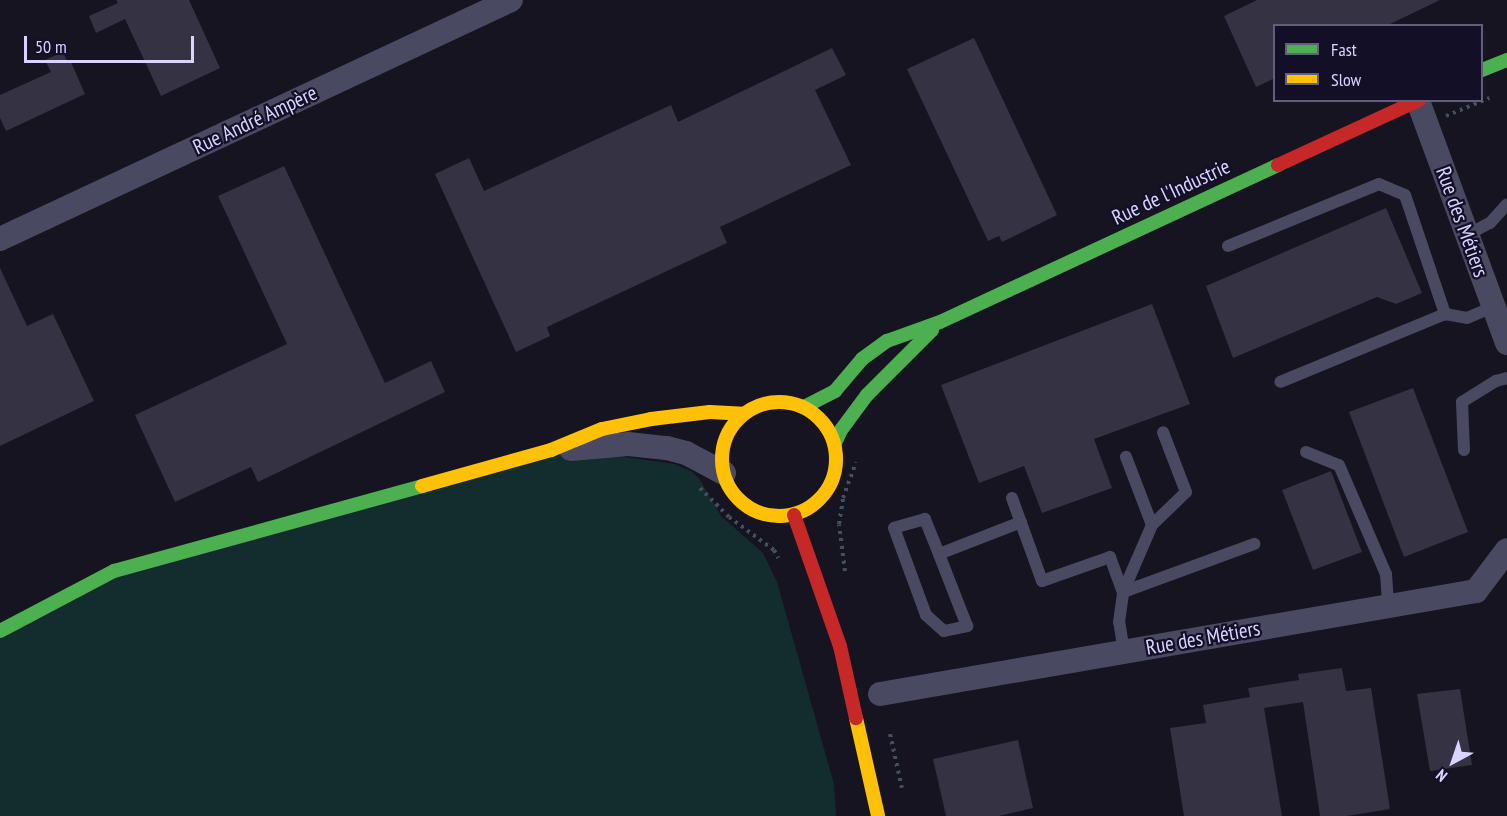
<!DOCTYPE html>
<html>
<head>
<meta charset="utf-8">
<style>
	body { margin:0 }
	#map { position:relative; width:1507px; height:816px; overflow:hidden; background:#161421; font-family:"PT Sans Narrow",sans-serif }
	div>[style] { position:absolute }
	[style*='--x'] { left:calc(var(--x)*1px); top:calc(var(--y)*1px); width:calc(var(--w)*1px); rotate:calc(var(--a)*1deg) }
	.green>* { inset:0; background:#132c2d }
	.building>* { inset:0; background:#343243 }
	.path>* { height:4px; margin-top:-2px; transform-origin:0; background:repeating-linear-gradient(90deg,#44505f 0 3px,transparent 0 7.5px) }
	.lane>* { height:12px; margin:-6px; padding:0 6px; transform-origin:6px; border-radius:6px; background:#4a4962 }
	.street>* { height:24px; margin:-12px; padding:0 12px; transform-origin:12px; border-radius:12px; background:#4a4962 }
	.fast>* { height:14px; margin:-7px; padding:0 7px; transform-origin:7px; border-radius:7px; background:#4caf50 }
	.slow>* { height:14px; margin:-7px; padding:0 7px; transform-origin:7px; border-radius:7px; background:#ffc107 }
	.slow>.ring { margin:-7px; padding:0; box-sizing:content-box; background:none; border:14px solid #ffc107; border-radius:50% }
	.jam>* { height:14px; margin:-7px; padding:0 7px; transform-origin:7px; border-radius:7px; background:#c62828 }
	span { translate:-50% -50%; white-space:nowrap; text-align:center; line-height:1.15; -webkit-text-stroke:4.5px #130f26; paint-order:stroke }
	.street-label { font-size:21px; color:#d9d4ff }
	.legend { position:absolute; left:1273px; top:24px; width:210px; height:78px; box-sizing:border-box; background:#130f26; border:2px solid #625e7d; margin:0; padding:8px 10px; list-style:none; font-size:18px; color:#d9d4ff }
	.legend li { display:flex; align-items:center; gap:12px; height:30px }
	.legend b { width:30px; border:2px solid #625e7d }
	.north { position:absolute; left:1423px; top:732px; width:60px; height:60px; -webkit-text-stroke:4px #130f26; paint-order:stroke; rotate:220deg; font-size:16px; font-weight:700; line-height:24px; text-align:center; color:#d9d4ff }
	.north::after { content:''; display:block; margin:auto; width:21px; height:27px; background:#d9d4ff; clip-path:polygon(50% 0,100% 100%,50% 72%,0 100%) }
	.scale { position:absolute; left:24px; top:36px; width:170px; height:27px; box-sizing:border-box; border:3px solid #d9d4ff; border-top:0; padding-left:8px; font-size:18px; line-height:21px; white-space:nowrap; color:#d9d4ff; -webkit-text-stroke:4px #130f26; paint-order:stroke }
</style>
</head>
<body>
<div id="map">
	<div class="green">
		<i style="clip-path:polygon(553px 447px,674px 464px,691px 471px,699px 478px,721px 516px,763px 553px,777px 582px,834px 784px,836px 816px,0 816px,0 631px,114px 571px)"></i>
	</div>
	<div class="building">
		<i style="clip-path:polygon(116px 0,189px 0,220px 68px,161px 96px,125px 19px,96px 33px,89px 16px,118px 3px)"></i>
		<i style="clip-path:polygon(1257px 0,1440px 0,1386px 26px,1275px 26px,1275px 78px,1256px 87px,1224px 16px)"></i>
		<i style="clip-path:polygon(974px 38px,1057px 215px,1002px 242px,999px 236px,988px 241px,907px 69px)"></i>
		<i style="clip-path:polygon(832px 48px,846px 75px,815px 90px,851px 165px,720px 227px,727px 243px,547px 327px,550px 336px,516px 352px,435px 174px,469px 158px,484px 191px,671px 105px,678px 122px)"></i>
		<i style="clip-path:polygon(63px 52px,68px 63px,71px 62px,85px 94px,6px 131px,0 118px,0 95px,51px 72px,45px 60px)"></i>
		<i style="clip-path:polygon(284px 166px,385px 383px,431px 361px,445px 392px,258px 482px,251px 467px,175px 502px,135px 415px,287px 344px,218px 196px)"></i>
		<i style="clip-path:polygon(1386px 208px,1422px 293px,1396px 304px,1377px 297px,1233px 358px,1206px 286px)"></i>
		<i style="clip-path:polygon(0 268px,27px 326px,53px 314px,94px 401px,0 446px)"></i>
		<i style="clip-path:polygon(1152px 304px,1190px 404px,1094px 439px,1112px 488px,1042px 513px,1024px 466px,979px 483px,941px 385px)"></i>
		<i style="clip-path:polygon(1413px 388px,1468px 532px,1404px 557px,1349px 412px)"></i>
		<i style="clip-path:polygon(1331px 471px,1362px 552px,1313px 570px,1282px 490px)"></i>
		<i style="clip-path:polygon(1342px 668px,1346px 691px,1371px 688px,1390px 809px,1347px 816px,1320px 816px,1303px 702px,1264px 708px,1282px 816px,1184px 816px,1170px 728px,1206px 723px,1203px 705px,1250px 697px,1248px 688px,1299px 680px,1298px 674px)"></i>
		<i style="clip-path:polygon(1460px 689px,1472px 765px,1430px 771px,1417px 694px)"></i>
		<i style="clip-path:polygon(1018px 740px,1033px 808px,999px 816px,946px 816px,933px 759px)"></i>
	</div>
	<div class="path">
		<i style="--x:1446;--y:116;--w:47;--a:-22.7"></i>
		<i style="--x:700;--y:488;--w:41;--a:45"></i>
		<i style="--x:729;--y:517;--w:56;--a:36.3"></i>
		<i style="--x:774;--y:550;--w:9;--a:63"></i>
		<i style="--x:845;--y:571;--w:47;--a:-97.3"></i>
		<i style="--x:839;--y:524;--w:26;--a:-81"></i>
		<i style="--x:843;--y:498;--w:38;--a:-70"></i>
		<i style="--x:890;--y:734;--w:55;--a:77.5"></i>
	</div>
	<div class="lane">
		<i style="--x:1467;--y:235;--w:26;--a:-28"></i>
		<i style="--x:1490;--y:223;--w:25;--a:-48"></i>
		<i style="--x:1228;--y:246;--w:163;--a:-22.3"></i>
		<i style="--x:1379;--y:184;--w:28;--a:23"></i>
		<i style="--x:1405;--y:195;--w:126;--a:71.4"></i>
		<i style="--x:1445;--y:314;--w:178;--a:157.6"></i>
		<i style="--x:1445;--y:314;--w:22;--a:10"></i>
		<i style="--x:1467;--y:318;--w:28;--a:-23"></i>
		<i style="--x:1464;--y:450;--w:48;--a:-92.4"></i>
		<i style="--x:1462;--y:402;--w:40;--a:-32"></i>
		<i style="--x:1496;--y:381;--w:11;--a:-15"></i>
		<i style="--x:1306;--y:452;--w:35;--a:22"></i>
		<i style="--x:1339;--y:465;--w:119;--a:66.7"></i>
		<i style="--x:1386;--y:574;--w:32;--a:86"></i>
		<i style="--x:1012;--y:498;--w:88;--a:70.1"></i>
		<i style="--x:1042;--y:581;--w:72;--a:-19.4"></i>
		<i style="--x:1110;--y:557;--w:37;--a:70"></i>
		<i style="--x:1123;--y:592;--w:140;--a:-20.1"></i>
		<i style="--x:1152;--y:525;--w:47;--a:-44.1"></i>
		<i style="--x:1186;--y:492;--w:64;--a:-111"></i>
		<i style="--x:939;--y:554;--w:38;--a:-112"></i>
		<i style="--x:925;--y:519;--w:32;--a:164"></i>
		<i style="--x:894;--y:528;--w:93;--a:69.8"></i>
		<i style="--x:926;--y:615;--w:24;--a:42"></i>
		<i style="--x:944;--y:631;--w:24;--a:-12"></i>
		<i style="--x:967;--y:626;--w:77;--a:-111.3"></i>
		<i style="--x:939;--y:554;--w:88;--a:-21.3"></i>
		<i style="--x:1124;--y:652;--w:30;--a:-99"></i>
		<i style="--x:1119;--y:622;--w:30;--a:-82"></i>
		<i style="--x:1123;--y:592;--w:73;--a:-66.6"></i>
		<i style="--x:1152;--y:525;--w:73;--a:-110.9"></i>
	</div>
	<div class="street">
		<i style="--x:1418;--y:101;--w:258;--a:69.8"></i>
		<i style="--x:0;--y:239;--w:564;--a:-25.07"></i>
		<i style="--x:571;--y:449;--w:57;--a:-5"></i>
		<i style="--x:628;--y:444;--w:39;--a:6"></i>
		<i style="--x:667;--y:448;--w:20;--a:15"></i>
		<i style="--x:686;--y:453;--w:43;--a:27.8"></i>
		<i style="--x:880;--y:694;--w:605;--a:-9.8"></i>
		<i style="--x:1476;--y:591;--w:51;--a:-52.9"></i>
	</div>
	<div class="fast">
		<i style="--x:1482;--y:70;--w:27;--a:-22"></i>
		<i style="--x:804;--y:407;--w:35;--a:-27"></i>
		<i style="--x:835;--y:391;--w:42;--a:-49.8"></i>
		<i style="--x:862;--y:359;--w:31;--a:-36"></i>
		<i style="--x:887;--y:341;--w:56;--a:-19.7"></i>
		<i style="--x:940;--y:322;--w:373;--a:-24.9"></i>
		<i style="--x:835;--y:443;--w:14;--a:-65"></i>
		<i style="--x:841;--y:430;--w:44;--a:-53.4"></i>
		<i style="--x:867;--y:395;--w:92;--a:-45"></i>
		<i style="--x:0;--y:631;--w:129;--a:-27.8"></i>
		<i style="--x:114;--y:571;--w:320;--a:-15.4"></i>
	</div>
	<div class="slow">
		<i class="ring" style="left:722px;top:402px;width:100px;height:100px"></i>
		<i style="--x:422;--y:486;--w:134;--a:-15.6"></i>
		<i style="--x:551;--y:450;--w:55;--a:-22.4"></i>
		<i style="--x:602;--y:429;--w:50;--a:-11.5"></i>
		<i style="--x:651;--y:419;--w:59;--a:-6.8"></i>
		<i style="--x:710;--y:412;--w:33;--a:3"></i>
		<i style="--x:856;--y:718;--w:100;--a:77.3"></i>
	</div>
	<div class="jam">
		<i style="--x:1278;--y:165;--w:155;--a:-24.7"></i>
		<i style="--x:794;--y:515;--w:139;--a:70.7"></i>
		<i style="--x:840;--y:646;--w:74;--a:77.5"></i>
	</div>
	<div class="street-label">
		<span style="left:255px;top:120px;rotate:-25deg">Rue André Ampère</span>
		<span style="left:1171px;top:192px;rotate:-25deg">Rue de l'Industrie</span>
		<span style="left:1462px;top:222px;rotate:70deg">Rue des Métiers</span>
		<span style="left:1203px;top:638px;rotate:-10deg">Rue des Métiers</span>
	</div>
	<ul class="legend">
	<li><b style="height:8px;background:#4caf50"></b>Fast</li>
	<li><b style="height:8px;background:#ffc107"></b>Slow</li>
	</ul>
	<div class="north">N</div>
	<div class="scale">50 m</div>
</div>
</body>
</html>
